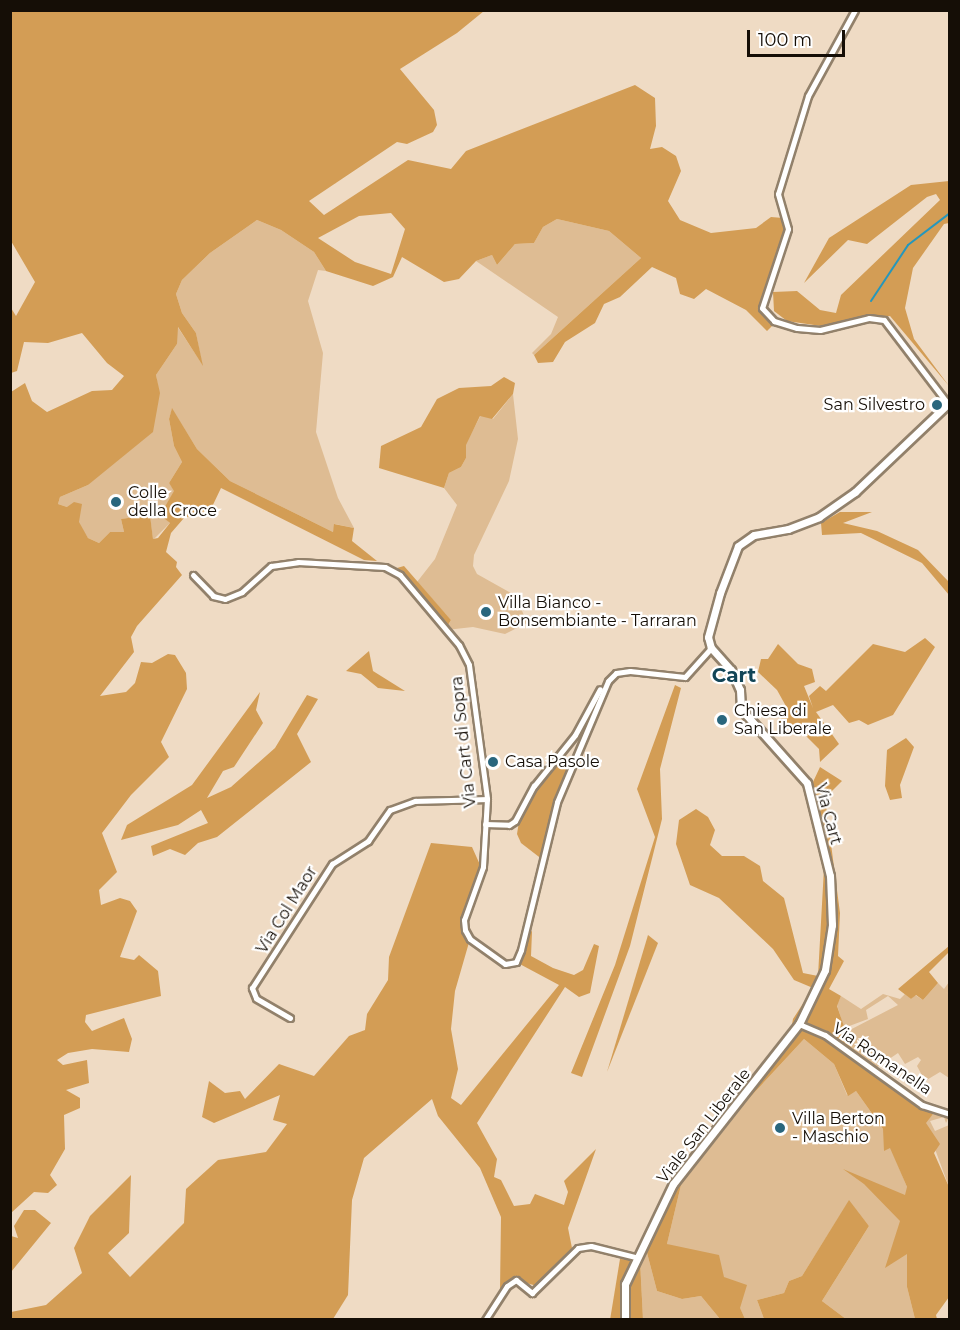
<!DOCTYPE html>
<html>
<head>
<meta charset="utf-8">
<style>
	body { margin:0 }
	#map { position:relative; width:960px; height:1330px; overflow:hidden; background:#efdbc4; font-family:Montserrat,sans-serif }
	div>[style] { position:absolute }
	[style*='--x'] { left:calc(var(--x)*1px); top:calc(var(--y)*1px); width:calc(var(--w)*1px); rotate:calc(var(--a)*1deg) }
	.green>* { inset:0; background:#debc93 }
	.forest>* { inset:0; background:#d39d55 }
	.stream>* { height:2px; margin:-1px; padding:0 1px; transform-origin:1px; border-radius:1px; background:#2597bc }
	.roads { filter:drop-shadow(2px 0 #92816b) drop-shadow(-2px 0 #92816b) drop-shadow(0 2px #92816b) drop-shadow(0 -2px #92816b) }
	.minor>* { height:5px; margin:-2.5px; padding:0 2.5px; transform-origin:2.5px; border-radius:2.5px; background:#fff }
	.tertiary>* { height:7px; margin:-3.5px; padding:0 3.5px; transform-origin:3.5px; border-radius:3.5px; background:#fff }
	.dots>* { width:16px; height:16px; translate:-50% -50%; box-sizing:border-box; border:3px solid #fff; border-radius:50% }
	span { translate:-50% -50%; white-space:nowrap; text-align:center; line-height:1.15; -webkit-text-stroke:4.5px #fff; paint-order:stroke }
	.poi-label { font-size:16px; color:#150e06 }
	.right { translate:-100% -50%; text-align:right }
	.left { translate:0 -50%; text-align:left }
	.street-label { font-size:16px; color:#150e06 }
	.quarter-label { font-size:20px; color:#124557; font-weight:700 }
	.frame { position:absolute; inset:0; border:12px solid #150e06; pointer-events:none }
	.scale { position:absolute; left:747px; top:30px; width:98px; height:27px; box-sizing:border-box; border:3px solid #150e06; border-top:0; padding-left:8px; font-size:18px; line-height:21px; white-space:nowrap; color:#150e06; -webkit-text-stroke:4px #fff; paint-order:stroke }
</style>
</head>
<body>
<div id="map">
	<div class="green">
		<i style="clip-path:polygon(557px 219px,609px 231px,641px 258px,534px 355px,532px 353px,551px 334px,558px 317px,476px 261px,492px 255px,497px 265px,515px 244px,534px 243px,543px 227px)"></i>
		<i style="clip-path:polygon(257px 220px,281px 230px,314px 252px,326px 271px,318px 270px,308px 301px,323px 353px,316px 432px,338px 498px,354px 528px,335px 524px,333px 532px,230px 481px,197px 449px,172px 409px,169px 419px,174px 446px,182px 462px,169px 483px,175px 491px,160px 514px,170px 523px,153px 540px,150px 516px,121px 519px,124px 532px,110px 532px,99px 543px,88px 538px,67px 507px,58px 504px,60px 497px,88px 485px,159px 393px,156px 375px,177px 344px,177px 326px,202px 364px,196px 333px,182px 313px,176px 294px,182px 280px,210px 253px)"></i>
		<i style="clip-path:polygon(513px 394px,518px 439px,509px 481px,474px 555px,473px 566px,477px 574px,516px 596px,527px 623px,505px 634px,473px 627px,446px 630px,451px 620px,417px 582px,435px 559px,457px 505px,444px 488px,449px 473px,461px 467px,466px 458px,465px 445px,481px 415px,493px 419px)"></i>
		<i style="clip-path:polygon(949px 982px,949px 994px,946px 992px,950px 995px,949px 1078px,940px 1072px,925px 1081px,917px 1066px,921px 1060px,918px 1057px,905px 1064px,898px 1053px,873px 1070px,853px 1055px,846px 1032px,898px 1005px,888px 996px,866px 1010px,868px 1019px,844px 1028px,837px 1005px,841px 996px,861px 1009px,883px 994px,900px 999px,905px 994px,911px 999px,915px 995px,923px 1000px,938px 983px,944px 989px)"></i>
		<i style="clip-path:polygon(804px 1039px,834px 1064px,847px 1095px,856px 1091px,883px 1129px,907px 1187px,907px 1287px,915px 1319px,846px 1319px,822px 1301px,869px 1226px,849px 1201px,802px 1276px,789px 1281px,784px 1293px,757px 1300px,764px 1319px,745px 1319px,724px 1277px,667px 1244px,681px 1185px,740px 1108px)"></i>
		<i style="clip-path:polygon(933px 1114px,949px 1117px,946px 1123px,944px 1117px,930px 1121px,935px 1131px,949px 1125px,949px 1187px,925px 1122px)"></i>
		<i style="clip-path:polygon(646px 1249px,657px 1291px,682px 1299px,701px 1296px,720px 1319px,643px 1319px,640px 1260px)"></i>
	</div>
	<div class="forest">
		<i style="clip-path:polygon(evenodd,11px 11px,484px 11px,457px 33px,400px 69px,434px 110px,437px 125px,433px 132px,407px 144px,397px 142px,309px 201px,324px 215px,408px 160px,451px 169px,466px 151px,635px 85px,655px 98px,656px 126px,650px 149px,662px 147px,676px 156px,681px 171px,668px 201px,680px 220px,711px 233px,756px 228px,771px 217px,783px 218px,786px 229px,760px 308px,773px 325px,767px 331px,746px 310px,706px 289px,694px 299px,680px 294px,676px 278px,652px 267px,620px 297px,604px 304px,595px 323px,565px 342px,553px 362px,538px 363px,534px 355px,641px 258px,609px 231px,557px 219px,543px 227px,534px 243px,515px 244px,497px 265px,492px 255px,476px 261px,459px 279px,444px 282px,402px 257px,393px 277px,373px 286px,326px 271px,314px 252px,281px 230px,257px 220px,210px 253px,182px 280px,176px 294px,182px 313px,196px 333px,203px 366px,178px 327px,177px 344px,156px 375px,160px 393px,153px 432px,88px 485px,60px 497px,58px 504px,67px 507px,74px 502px,82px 504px,79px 522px,88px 538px,99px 543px,110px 532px,124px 532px,121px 519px,150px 515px,153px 539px,158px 538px,170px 523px,160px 515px,174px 491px,169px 483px,182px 462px,174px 446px,169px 419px,172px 408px,197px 449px,230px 481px,333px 532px,334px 524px,354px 528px,352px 541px,377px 561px,364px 560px,221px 488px,211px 509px,184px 518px,171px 533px,166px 552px,177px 562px,176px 567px,182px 575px,137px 626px,131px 637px,134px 652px,100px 696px,126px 692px,135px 683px,141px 662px,152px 663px,168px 654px,175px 655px,186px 673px,187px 689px,161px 742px,169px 757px,131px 795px,102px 833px,117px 872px,99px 890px,101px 905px,120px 898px,130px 901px,137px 911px,120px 957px,134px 960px,139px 955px,158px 971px,161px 996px,86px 1015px,85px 1022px,92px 1031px,124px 1018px,132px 1039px,129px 1052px,92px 1049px,68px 1053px,57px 1060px,63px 1065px,87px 1060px,89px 1083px,66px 1090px,80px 1098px,80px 1108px,64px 1115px,65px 1149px,50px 1175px,57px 1185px,48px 1193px,34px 1192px,11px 1213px,11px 392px,25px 383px,32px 401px,47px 412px,92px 391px,112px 390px,124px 376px,107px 363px,82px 333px,48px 343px,24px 342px,17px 371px,11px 373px,11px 308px,16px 316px,35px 282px,11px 241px,11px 11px,391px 213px,405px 229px,391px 274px,355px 262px,318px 238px,359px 216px,391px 213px)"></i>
		<i style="clip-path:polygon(949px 181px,949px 223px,944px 224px,913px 268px,905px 308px,914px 339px,949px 386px,890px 316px,821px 326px,787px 321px,774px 311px,773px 292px,797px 291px,820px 310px,836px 313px,841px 295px,940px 200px,936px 194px,927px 197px,867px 244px,848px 240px,804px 283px,829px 238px,911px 185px)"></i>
		<i style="clip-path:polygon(504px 377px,515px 383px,513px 394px,492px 419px,480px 416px,466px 445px,466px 458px,461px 467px,449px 473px,444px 488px,379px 468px,381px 446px,421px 427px,437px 399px,459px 388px,491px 386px)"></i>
		<i style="clip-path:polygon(840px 512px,872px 512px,843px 523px,877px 531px,918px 550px,949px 582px,949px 595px,922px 563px,861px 533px,822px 535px,821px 523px)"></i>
		<i style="clip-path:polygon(404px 566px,451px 620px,447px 627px,397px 568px)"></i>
		<i style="clip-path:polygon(925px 638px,935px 647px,893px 715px,868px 725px,859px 720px,849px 723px,833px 705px,816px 712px,839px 744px,820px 762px,819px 749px,803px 733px,779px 723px,787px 708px,777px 690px,758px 672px,761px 659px,768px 659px,778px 644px,798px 664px,812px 669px,815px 682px,804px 686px,813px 708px,809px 696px,820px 686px,826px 691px,873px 644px,905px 652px)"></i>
		<i style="clip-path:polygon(369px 651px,373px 671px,405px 691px,378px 688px,361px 674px,346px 671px)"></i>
		<i style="clip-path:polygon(675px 685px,681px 688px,660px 769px,662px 819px,630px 946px,582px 1077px,571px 1073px,615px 965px,655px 837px,637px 789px)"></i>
		<i style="clip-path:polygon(260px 692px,256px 710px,263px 723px,234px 767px,223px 771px,207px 798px,231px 787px,275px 748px,307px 695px,318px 699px,297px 734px,311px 762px,217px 837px,198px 843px,185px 855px,170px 849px,153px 856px,151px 846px,208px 823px,201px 810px,178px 825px,121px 840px,127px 825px,192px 785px)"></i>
		<i style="clip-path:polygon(906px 738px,914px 747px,900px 785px,902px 798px,890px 800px,885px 786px,887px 750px)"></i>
		<i style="clip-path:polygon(555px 759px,571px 767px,543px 860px,521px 843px,517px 834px,521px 809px)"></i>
		<i style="clip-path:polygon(820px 767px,842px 781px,825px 798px,840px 913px,838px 956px,844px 961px,829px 989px,841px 996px,837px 1006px,857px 1064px,933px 1114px,926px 1123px,940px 1144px,934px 1153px,949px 1187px,949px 1297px,936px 1315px,937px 1319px,915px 1319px,907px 1287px,907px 1254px,885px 1268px,900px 1221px,864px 1184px,843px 1169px,905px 1195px,907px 1187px,890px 1148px,884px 1151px,883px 1129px,856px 1091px,848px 1096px,834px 1064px,804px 1039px,740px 1108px,681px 1185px,667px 1244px,719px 1255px,724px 1277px,747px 1285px,740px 1308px,745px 1319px,720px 1319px,701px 1296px,682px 1299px,657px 1291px,646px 1249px,678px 1185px,789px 1041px,793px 1019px,813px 988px,794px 980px,773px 949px,719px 898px,690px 885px,676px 844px,679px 820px,696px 809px,708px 817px,715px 830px,710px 845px,722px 856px,744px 856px,760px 866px,763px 881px,784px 898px,803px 973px,818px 976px,824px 868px,806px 797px)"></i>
		<i style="clip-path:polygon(431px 843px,472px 847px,481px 867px,461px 926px,470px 939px,455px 991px,451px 1029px,458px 1069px,451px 1098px,461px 1105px,559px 985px,516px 962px,527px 922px,532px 932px,531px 956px,553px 968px,574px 975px,583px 970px,594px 944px,599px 946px,590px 993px,579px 997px,565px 987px,477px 1123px,497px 1159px,494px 1177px,501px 1180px,514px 1206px,530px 1204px,535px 1194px,564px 1205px,568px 1192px,564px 1181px,596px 1149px,568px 1228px,572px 1248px,537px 1286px,512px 1279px,500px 1290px,501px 1217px,480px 1168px,438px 1116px,432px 1099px,364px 1158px,352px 1200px,348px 1295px,333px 1319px,11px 1320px,11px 1312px,46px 1305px,82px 1273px,74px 1248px,90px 1216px,131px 1175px,129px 1233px,108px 1253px,130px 1277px,184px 1223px,186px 1189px,218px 1160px,266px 1152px,287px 1124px,273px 1120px,280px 1095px,214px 1123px,202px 1117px,209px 1081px,225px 1093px,240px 1091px,245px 1099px,279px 1064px,314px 1076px,349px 1036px,365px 1030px,367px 1014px,388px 980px,389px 957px)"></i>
		<i style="clip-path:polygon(648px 935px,658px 943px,607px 1072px)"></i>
		<i style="clip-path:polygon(949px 946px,949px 952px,929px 972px,938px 983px,923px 1000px,916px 995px,911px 999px,898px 989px)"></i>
		<i style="clip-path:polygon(849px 1200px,869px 1226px,822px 1301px,846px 1319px,764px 1319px,757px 1300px,784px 1293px,789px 1281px,802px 1276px)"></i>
		<i style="clip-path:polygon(24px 1210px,35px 1210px,51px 1223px,11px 1272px,11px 1236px,18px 1238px,14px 1226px)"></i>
		<i style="clip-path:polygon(620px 1259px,640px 1260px,643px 1319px,610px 1320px)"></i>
	</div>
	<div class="stream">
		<i style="--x:871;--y:301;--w:67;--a:-56.5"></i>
		<i style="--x:908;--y:245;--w:53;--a:-37.3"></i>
	</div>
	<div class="roads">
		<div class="minor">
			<i style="--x:855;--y:10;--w:98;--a:118.7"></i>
			<i style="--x:808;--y:96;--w:102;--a:107"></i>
			<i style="--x:778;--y:194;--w:36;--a:74"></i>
			<i style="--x:788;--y:229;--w:83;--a:108.2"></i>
			<i style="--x:762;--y:308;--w:18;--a:47"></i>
			<i style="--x:774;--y:321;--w:24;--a:17"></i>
			<i style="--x:797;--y:328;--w:23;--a:5"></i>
			<i style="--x:820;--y:330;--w:50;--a:-13.8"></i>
			<i style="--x:869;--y:318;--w:15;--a:8"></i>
			<i style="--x:884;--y:320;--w:106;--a:52.7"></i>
			<i style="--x:193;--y:575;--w:29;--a:46"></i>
			<i style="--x:213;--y:596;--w:12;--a:14"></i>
			<i style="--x:225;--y:599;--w:18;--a:-22"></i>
			<i style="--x:242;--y:592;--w:39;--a:-42"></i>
			<i style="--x:271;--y:566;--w:27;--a:-8"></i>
			<i style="--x:298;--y:562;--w:87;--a:3.3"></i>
			<i style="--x:385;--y:567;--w:17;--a:28"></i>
			<i style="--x:400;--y:575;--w:92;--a:49.9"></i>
			<i style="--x:459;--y:645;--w:22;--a:63"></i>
			<i style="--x:469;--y:665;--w:135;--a:82.3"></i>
			<i style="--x:487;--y:799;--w:68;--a:93.4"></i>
			<i style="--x:483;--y:867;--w:56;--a:109.7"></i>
			<i style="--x:464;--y:920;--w:10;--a:84"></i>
			<i style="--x:465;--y:930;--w:10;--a:61"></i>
			<i style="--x:470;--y:939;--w:43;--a:35.5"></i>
			<i style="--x:505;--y:964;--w:11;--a:-10"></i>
			<i style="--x:516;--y:962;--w:13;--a:-67"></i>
			<i style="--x:521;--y:950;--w:152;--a:-76.3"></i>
			<i style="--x:557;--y:802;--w:131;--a:-67.1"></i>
			<i style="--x:608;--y:681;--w:11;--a:-45"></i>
			<i style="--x:616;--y:673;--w:14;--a:-8"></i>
			<i style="--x:630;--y:671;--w:55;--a:6.2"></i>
			<i style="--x:685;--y:677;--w:39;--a:-48"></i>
			<i style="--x:485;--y:824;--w:24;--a:2"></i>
			<i style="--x:509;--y:825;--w:7;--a:-34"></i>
			<i style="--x:515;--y:821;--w:40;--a:-62"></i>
			<i style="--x:534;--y:786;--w:65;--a:-51.2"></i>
			<i style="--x:575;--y:735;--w:52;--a:-61.5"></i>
			<i style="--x:290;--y:1018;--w:39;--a:-150"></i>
			<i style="--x:256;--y:998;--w:11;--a:-112"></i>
			<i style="--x:252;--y:988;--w:148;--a:-57.2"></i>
			<i style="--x:332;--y:864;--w:43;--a:-32.6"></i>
			<i style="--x:368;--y:841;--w:38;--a:-55"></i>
			<i style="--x:390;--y:810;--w:27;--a:-20"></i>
			<i style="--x:415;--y:801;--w:72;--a:-1.6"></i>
			<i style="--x:799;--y:1024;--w:28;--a:23"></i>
			<i style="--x:825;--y:1035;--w:120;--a:35.8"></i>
			<i style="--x:922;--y:1105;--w:29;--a:18"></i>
			<i style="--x:485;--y:1320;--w:40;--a:-57.1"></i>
			<i style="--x:507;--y:1286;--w:11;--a:-34"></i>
			<i style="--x:516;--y:1280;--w:21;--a:39"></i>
			<i style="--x:532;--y:1293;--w:64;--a:-44.4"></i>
			<i style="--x:578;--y:1248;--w:13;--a:-9"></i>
			<i style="--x:591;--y:1246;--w:45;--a:14"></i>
		</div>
		<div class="tertiary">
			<i style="--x:625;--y:1320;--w:36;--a:-90"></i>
			<i style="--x:625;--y:1284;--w:111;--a:-64.4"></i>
			<i style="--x:673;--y:1184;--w:204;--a:-51.8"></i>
			<i style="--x:799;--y:1024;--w:60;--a:-64.3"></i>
			<i style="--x:825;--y:970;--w:46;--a:-81.2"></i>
			<i style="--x:832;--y:925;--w:49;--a:-92.3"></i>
			<i style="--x:830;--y:876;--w:96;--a:-103.9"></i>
			<i style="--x:807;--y:783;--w:99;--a:-131.7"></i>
			<i style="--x:741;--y:709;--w:19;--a:-93"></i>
			<i style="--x:740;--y:690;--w:22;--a:-114"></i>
			<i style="--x:731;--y:670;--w:30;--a:-132"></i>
			<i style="--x:711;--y:648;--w:11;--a:-105"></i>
			<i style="--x:708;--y:637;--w:46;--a:-74.7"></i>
			<i style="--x:720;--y:593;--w:50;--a:-69"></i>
			<i style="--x:738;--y:546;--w:19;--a:-35"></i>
			<i style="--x:754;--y:535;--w:35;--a:-10"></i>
			<i style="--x:788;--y:529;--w:33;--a:-21"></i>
			<i style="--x:819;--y:517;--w:44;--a:-34.8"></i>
			<i style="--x:855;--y:492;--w:131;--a:-43.5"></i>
		</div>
	</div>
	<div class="dots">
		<i style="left:937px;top:405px;background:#29667d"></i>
		<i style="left:116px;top:502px;background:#29667d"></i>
		<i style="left:486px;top:612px;background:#29667d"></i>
		<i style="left:722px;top:720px;background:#29667d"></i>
		<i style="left:493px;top:762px;background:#29667d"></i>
		<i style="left:780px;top:1128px;background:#29667d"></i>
	</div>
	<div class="poi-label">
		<span class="right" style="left:925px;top:405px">San Silvestro</span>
		<span class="left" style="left:128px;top:502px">Colle<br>della Croce</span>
		<span class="left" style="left:498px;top:612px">Villa Bianco -<br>Bonsembiante - Tarraran</span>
		<span class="left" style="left:734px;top:720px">Chiesa di<br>San Liberale</span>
		<span class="left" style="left:505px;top:762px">Casa Pasole</span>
		<span class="left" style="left:792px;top:1128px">Villa Berton<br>- Maschio</span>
	</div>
	<div class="street-label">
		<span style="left:464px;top:742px;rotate:-96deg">Via Cart di Sopra</span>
		<span style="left:828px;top:814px;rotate:75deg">Via Cart</span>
		<span style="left:287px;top:910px;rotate:-58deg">Via Col Maor</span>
		<span style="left:882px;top:1059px;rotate:34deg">Via Romanella</span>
		<span style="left:704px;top:1126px;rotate:-52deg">Viale San Liberale</span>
	</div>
	<div class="quarter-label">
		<span style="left:734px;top:675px">Cart</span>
	</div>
	<div class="frame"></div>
	<div class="scale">100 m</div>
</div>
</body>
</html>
